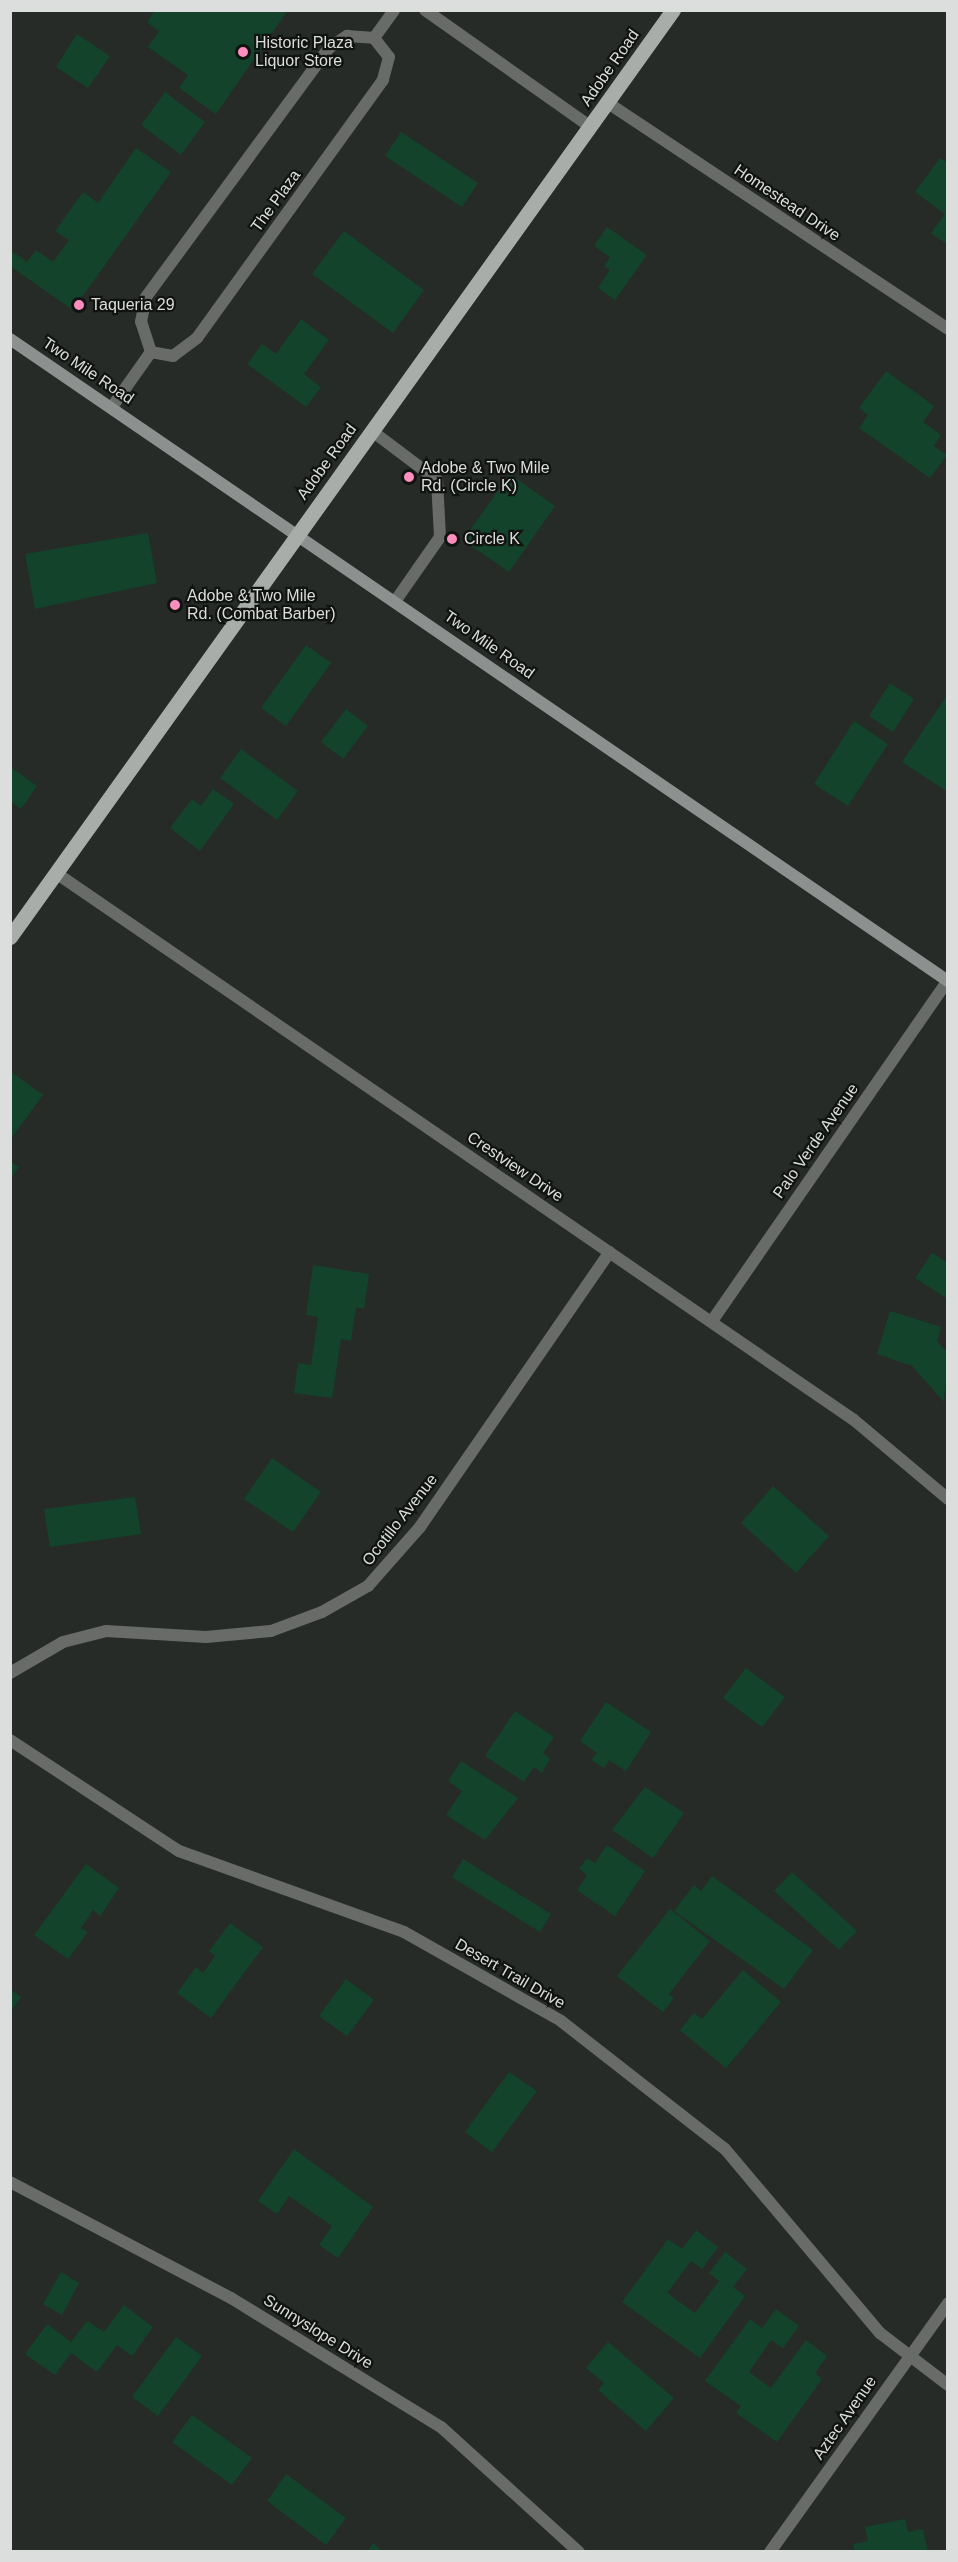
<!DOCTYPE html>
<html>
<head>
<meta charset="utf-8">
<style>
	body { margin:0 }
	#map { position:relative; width:958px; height:2562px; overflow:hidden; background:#262b28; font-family:Arial,sans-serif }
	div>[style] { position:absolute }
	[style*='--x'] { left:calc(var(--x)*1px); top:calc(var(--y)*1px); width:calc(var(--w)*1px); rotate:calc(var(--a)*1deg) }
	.building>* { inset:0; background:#13432b }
	.lane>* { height:12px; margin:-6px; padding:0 6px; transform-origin:6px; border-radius:6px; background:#696b69 }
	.street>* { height:12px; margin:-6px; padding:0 6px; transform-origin:6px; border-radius:6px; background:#696b69 }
	.secondary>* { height:12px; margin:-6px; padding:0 6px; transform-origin:6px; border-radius:6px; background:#8c908e }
	.primary>* { height:15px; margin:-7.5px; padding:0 7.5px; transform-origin:7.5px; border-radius:7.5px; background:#a8ada9 }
	.dots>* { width:16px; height:16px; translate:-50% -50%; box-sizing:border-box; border:3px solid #111311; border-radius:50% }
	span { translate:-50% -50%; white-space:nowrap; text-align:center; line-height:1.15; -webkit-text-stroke:4.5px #111311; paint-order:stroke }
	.poi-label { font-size:16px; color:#dbdedc }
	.left { translate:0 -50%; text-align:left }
	.street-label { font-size:16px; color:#dbdedc }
	.frame { position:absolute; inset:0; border:12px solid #dbdedc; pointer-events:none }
</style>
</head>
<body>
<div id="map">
	<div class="building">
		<i style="clip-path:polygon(155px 10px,288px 10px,216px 114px,179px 88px,188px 75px,148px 47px,159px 31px,147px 22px)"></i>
		<i style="clip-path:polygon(77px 34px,110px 56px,88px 88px,56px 67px)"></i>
		<i style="clip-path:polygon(165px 92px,205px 122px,181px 155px,141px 125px)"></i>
		<i style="clip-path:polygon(401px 132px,478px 183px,462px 207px,385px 156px)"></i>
		<i style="clip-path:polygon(136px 148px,171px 172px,73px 310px,10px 266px,10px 250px,27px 262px,36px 250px,53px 262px,69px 240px,55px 231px,83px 192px,98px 203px)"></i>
		<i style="clip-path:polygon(940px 158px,948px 163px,948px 245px,931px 233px,945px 214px,915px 192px)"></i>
		<i style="clip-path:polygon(607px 227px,647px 255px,615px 300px,598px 288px,610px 270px,604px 266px,610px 257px,594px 246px)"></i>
		<i style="clip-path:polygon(344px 231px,424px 290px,393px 333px,312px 274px)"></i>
		<i style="clip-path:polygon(301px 319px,329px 340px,304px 374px,321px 387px,306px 407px,247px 364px,262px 344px,276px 354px)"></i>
		<i style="clip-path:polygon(886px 371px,934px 406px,923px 422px,941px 435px,934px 446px,947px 455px,930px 478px,859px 428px,868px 415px,859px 408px)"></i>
		<i style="clip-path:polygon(510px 474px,555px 506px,509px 572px,463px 540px)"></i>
		<i style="clip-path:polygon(148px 533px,157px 583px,35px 609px,25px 554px)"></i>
		<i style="clip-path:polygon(306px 645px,331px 663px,286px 726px,261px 708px)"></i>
		<i style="clip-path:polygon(890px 683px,914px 699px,893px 732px,869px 716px)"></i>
		<i style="clip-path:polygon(948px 694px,948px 792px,902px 762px)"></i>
		<i style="clip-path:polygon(346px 709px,368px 726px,343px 759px,321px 742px)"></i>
		<i style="clip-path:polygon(854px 721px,888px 744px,848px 806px,814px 784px)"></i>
		<i style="clip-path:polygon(241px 749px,298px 791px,277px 820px,220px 778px)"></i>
		<i style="clip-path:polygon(12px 768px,37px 786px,21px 809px,10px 801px)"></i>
		<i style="clip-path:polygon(213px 789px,234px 804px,200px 851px,170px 828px,192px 799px,201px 806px)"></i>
		<i style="clip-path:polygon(10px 1071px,43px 1095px,10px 1140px)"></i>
		<i style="clip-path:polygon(10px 1161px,19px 1167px,10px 1179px)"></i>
		<i style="clip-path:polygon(932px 1253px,948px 1263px,948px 1299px,915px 1278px)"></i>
		<i style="clip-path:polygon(313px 1265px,369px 1274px,364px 1309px,356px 1307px,351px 1341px,341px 1339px,332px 1398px,294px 1393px,298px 1363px,311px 1365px,318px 1317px,306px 1315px)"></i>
		<i style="clip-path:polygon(890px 1311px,941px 1327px,937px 1341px,948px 1353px,944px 1402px,912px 1366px,877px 1354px)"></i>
		<i style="clip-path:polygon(272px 1458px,321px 1492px,293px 1532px,244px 1499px)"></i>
		<i style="clip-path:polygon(773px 1486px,829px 1536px,796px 1573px,741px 1523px)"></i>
		<i style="clip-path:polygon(135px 1497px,141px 1534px,50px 1547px,44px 1509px)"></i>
		<i style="clip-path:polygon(746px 1668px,785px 1697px,762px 1727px,723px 1698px)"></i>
		<i style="clip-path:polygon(606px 1702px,651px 1732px,626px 1771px,609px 1760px,604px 1768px,591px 1760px,597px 1753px,580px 1741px)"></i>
		<i style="clip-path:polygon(515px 1711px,554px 1737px,543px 1753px,550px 1759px,542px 1773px,534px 1767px,524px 1782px,485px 1756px)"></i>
		<i style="clip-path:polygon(461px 1761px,518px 1798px,485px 1840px,446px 1815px,462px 1791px,448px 1781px)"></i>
		<i style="clip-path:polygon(645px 1787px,684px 1813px,653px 1858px,612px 1830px)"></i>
		<i style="clip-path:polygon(607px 1845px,645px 1871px,615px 1916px,577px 1890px,587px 1875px,579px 1869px,587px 1858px,595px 1863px)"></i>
		<i style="clip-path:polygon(463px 1859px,551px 1914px,540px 1932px,452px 1877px)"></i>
		<i style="clip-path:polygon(86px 1864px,119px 1888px,100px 1916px,93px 1910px,81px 1928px,88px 1932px,68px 1959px,34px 1935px)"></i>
		<i style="clip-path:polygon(792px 1872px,857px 1931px,839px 1950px,774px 1891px)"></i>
		<i style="clip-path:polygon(712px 1876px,813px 1950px,784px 1989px,674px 1911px,694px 1885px,701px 1891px)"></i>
		<i style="clip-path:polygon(670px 1909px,710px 1941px,669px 1994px,674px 1998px,663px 2012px,617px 1976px)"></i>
		<i style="clip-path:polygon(230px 1923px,263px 1947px,211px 2018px,177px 1993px,196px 1967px,203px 1973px,215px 1956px,209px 1951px)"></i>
		<i style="clip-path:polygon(743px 1970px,781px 2002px,726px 2068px,680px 2030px,694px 2013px,702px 2019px)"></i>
		<i style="clip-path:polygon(346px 1979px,374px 2000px,347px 2036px,319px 2016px)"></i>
		<i style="clip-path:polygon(10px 1989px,21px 1997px,10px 2012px)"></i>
		<i style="clip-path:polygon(509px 2072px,537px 2091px,492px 2152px,465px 2132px)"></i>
		<i style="clip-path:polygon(294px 2149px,373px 2207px,338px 2258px,319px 2245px,332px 2226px,289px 2196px,277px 2214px,258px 2201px)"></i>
		<i style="clip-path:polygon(696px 2230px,718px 2247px,702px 2269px,691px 2261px,667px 2293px,695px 2313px,719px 2281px,709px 2273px,725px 2252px,747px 2269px,733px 2287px,745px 2296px,700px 2358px,622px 2302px,668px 2239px,682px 2249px)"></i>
		<i style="clip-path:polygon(61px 2272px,79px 2283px,62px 2315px,43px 2304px)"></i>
		<i style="clip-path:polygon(124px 2305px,153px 2327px,132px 2356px,117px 2345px,97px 2372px,71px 2353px,55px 2375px,25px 2354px,47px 2324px,71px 2342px,87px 2321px,104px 2332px)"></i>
		<i style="clip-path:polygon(776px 2309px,799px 2326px,783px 2348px,771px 2340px,749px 2372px,771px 2388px,806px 2340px,827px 2356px,815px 2373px,822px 2379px,777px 2442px,736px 2413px,741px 2406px,705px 2381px,750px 2319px,762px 2328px)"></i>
		<i style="clip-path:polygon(176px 2337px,202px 2356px,158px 2416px,132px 2397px)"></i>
		<i style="clip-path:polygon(608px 2342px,674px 2398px,646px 2431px,598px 2390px,604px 2383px,586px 2368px)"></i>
		<i style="clip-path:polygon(192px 2415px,252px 2458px,232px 2485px,172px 2442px)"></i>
		<i style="clip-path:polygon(286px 2474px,346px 2518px,326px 2545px,267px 2501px)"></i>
		<i style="clip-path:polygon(905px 2519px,908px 2532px,923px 2529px,928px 2552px,855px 2552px,853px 2544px,868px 2541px,865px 2527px)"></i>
		<i style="clip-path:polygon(373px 2543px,384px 2552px,367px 2552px)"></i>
	</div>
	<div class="lane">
		<i style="--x:372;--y:431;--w:81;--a:37"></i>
		<i style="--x:437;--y:480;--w:57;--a:87"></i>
		<i style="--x:440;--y:537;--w:77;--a:124.9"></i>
	</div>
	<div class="street">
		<i style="--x:425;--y:10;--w:203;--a:35.2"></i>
		<i style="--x:347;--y:36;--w:27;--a:4"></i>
		<i style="--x:374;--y:38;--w:24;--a:52"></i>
		<i style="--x:389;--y:57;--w:24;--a:105"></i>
		<i style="--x:383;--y:80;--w:318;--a:125.8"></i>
		<i style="--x:197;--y:338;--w:30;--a:143"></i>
		<i style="--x:173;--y:356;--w:22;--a:-170"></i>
		<i style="--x:151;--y:352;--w:32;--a:-108"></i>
		<i style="--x:141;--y:322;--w:25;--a:-79"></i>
		<i style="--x:146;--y:297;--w:309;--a:-53.7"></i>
		<i style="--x:329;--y:48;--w:22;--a:-34"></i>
		<i style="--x:374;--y:38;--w:34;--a:-54"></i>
		<i style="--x:608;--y:103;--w:408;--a:33.6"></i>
		<i style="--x:112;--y:407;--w:67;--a:-54.7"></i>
		<i style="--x:56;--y:873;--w:967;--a:34.43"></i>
		<i style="--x:854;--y:1420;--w:123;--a:40"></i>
		<i style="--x:712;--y:1321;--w:415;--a:-55.3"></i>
		<i style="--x:10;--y:1673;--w:61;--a:-30.3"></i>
		<i style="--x:63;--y:1642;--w:44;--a:-14.3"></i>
		<i style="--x:106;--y:1631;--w:100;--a:3.4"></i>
		<i style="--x:206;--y:1637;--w:65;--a:-5.3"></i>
		<i style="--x:271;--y:1631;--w:54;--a:-20.4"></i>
		<i style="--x:322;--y:1612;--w:53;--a:-29.5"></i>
		<i style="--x:368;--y:1586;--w:79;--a:-48.6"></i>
		<i style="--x:420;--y:1527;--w:334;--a:-55.4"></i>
		<i style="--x:10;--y:1740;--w:202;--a:33.3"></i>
		<i style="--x:179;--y:1851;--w:239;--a:19.8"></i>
		<i style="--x:404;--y:1932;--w:180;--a:29.5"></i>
		<i style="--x:561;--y:2021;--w:208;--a:38"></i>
		<i style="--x:725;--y:2149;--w:241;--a:49.9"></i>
		<i style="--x:880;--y:2333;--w:86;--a:37.4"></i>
		<i style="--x:10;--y:2182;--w:250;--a:27.7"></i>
		<i style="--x:231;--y:2298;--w:246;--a:31.6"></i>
		<i style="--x:441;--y:2427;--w:186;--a:42.2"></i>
		<i style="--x:770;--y:2552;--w:306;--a:-54.4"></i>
	</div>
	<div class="secondary">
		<i style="--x:10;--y:339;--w:1137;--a:34.39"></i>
	</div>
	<div class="primary">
		<i style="--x:10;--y:937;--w:1140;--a:-54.43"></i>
	</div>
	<div class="dots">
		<i style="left:243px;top:52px;background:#fe8ebd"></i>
		<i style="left:79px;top:305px;background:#fe8ebd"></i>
		<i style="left:409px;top:477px;background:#fe8ebd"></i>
		<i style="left:452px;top:539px;background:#fe8ebd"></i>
		<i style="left:175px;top:605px;background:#fe8ebd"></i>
	</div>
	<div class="poi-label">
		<span class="left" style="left:255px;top:52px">Historic Plaza<br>Liquor Store</span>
		<span class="left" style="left:91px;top:305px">Taqueria 29</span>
		<span class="left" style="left:421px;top:477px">Adobe &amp; Two Mile<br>Rd. (Circle K)</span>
		<span class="left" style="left:464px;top:539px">Circle K</span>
		<span class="left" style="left:187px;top:605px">Adobe &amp; Two Mile<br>Rd. (Combat Barber)</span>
	</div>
	<div class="street-label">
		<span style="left:610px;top:68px;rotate:-55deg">Adobe Road</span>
		<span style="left:276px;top:201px;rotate:-54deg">The Plaza</span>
		<span style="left:787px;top:203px;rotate:34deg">Homestead Drive</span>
		<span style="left:88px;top:371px;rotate:34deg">Two Mile Road</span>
		<span style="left:327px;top:462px;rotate:-54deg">Adobe Road</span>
		<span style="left:489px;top:645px;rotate:35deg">Two Mile Road</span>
		<span style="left:816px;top:1141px;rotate:-55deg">Palo Verde Avenue</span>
		<span style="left:515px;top:1167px;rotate:34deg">Crestview Drive</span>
		<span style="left:400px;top:1520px;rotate:-52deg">Ocotillo Avenue</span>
		<span style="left:510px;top:1974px;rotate:30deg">Desert Trail Drive</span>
		<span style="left:318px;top:2332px;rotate:32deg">Sunnyslope Drive</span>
		<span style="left:845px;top:2418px;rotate:-55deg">Aztec Avenue</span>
	</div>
	<div class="frame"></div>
</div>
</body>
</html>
